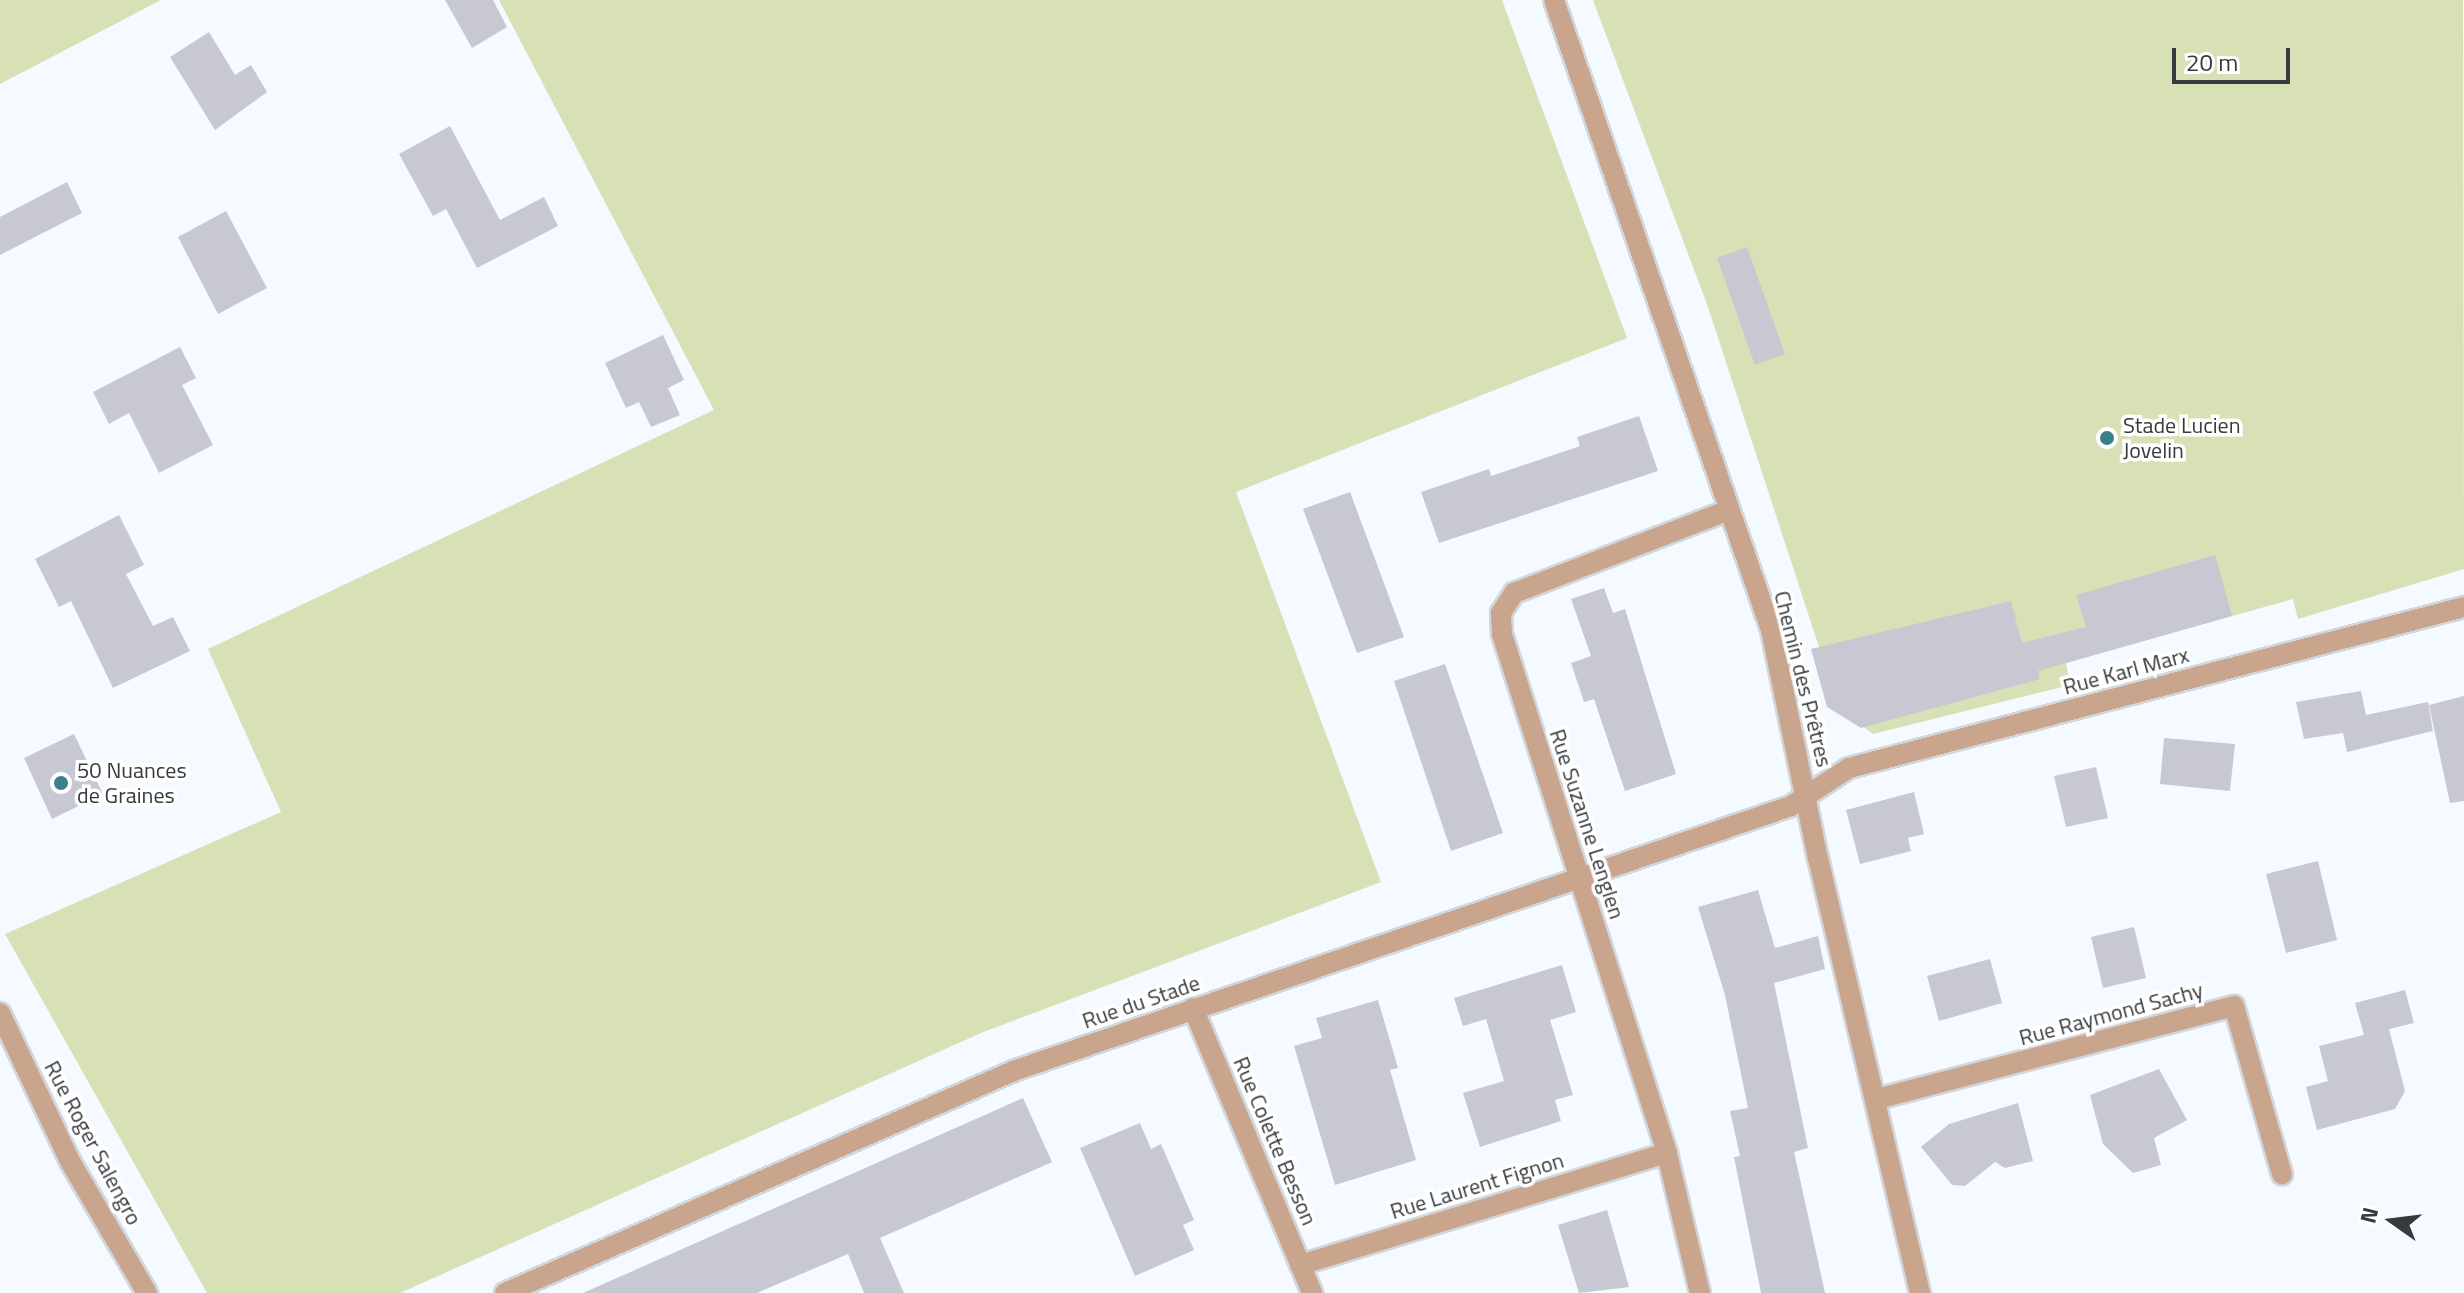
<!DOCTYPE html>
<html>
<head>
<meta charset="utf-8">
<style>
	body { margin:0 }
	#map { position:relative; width:2464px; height:1293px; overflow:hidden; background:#f4faff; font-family:"Titillium Web",sans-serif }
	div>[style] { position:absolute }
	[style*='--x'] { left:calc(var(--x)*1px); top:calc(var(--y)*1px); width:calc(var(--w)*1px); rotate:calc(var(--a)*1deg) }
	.green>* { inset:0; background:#d8e0b5 }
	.building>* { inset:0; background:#c8c8d3 }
	.roads { filter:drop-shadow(2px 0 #d2d7dc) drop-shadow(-2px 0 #d2d7dc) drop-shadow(0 2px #d2d7dc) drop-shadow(0 -2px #d2d7dc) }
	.minor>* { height:20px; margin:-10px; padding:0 10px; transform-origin:10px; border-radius:10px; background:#caa58e }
	.tertiary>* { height:20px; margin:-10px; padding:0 10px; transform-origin:10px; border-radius:10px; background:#caa58e }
	.dots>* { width:22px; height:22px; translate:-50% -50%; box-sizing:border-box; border:4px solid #fff; border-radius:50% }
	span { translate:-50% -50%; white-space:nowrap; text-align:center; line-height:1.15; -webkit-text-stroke:7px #fff; paint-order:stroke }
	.poi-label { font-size:22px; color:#363a3d }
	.left { translate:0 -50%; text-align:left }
	.street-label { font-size:22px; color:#363a3d }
	.north { position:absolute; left:2352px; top:1181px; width:80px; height:80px; -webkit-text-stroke:6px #fff; paint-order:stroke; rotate:284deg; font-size:22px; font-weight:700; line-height:32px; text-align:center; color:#363a3d }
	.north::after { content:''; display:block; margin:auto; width:28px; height:36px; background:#363a3d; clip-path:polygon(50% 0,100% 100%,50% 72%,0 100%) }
	.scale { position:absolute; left:2172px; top:48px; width:118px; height:36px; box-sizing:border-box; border:4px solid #363a3d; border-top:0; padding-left:10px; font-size:24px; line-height:28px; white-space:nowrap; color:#363a3d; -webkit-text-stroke:6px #fff; paint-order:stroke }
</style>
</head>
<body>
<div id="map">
	<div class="green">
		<i style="clip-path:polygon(0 0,161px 0,0 84px)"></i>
		<i style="clip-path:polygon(499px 0,1502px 0,1627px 338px,1236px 492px,1381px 882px,981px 1033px,400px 1293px,207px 1293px,5px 934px,281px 812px,208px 649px,714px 410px)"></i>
		<i style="clip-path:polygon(1593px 0,2463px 0,2464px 569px,2298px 619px,2293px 599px,2232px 616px,2066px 663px,2070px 685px,1873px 734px,1832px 703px,1819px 647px,1708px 307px)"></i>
	</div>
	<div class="building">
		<i style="clip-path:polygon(445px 0,493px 0,507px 27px,472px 48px)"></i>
		<i style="clip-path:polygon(209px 32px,235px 75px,251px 65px,267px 92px,215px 130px,170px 57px)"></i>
		<i style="clip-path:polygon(450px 126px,500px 220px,544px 197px,558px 226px,477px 268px,446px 209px,433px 216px,399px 154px)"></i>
		<i style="clip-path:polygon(67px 182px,82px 213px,0 255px,0 217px)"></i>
		<i style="clip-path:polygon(226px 211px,267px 288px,218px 314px,178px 237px)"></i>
		<i style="clip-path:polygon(1747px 247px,1785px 354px,1755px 365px,1717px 258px)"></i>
		<i style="clip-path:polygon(663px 335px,684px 380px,668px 388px,680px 415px,651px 427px,639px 402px,626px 408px,605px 363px)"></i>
		<i style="clip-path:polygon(180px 347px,196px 378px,182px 385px,213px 445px,159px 473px,129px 413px,109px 424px,93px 392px)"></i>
		<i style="clip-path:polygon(1639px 416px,1658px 471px,1439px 543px,1421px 492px,1489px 469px,1491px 476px,1580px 446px,1577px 437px)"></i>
		<i style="clip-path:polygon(1350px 492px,1404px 637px,1357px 653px,1303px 509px)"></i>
		<i style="clip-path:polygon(119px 515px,144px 565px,126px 574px,153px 626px,173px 617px,190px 651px,113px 688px,71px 601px,59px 607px,35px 559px)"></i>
		<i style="clip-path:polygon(2215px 555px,2232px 616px,2038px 671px,2040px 679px,1861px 728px,1827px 707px,1811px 649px,2011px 601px,2022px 643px,2086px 627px,2076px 595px)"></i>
		<i style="clip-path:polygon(1604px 588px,1613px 613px,1625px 609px,1676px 774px,1625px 791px,1594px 699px,1584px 702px,1571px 663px,1591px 656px,1571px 599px)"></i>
		<i style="clip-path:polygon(1445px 664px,1503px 833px,1451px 851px,1394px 681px)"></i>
		<i style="clip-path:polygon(2361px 691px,2366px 715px,2428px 702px,2433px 731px,2347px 752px,2343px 733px,2304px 739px,2296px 702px)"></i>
		<i style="clip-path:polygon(2464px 696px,2464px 801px,2450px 803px,2429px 705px)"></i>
		<i style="clip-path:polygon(74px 734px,103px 794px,52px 819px,24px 758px)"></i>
		<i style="clip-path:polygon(2164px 738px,2235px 744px,2230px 791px,2160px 784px)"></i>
		<i style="clip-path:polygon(2096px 767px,2108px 818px,2066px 827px,2054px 776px)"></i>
		<i style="clip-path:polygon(1914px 792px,1924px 834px,1908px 838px,1911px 851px,1860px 864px,1846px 810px)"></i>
		<i style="clip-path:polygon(2318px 861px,2337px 940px,2286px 953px,2266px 874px)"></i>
		<i style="clip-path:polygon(1758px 890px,1775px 948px,1818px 936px,1825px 969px,1774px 983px,1808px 1148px,1794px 1152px,1825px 1293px,1761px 1293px,1734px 1157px,1740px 1156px,1730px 1111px,1748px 1108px,1725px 995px,1698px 907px)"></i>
		<i style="clip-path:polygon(2134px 927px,2146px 978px,2103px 988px,2091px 937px)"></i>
		<i style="clip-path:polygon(1990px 959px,2002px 1003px,1939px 1021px,1927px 976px)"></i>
		<i style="clip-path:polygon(1562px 965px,1576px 1012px,1550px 1020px,1573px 1095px,1555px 1100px,1561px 1121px,1480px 1147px,1463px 1093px,1504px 1081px,1486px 1019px,1463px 1026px,1454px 998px)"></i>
		<i style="clip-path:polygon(2405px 990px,2414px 1023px,2389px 1029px,2405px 1091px,2395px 1109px,2317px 1130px,2306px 1087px,2328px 1081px,2319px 1046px,2364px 1035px,2355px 1003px)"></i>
		<i style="clip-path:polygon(1378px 1000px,1398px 1068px,1390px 1070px,1416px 1160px,1335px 1185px,1294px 1046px,1322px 1038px,1316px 1018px)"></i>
		<i style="clip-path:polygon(2159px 1069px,2187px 1120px,2154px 1138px,2161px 1165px,2133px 1173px,2103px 1144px,2090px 1095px)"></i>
		<i style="clip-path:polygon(1023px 1098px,1052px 1162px,880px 1238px,904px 1293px,864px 1293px,848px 1254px,757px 1293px,583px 1293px)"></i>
		<i style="clip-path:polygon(2018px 1103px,2033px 1161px,2005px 1168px,1995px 1162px,1965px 1186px,1952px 1185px,1921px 1147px,1949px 1124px)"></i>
		<i style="clip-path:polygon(1140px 1123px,1151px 1149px,1161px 1144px,1194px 1220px,1183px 1225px,1194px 1250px,1135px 1276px,1080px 1148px)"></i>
		<i style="clip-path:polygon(1607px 1210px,1629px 1287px,1579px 1293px,1558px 1225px)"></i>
	</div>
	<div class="roads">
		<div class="minor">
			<i style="--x:1554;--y:0;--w:666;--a:70.99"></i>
			<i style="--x:1771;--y:630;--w:233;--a:78.4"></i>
			<i style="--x:1818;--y:858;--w:447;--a:76.8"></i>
			<i style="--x:1193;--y:1008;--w:309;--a:67.3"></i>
			<i style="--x:1877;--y:1099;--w:369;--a:-14.6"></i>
			<i style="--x:2234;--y:1006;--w:175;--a:74.1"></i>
			<i style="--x:1300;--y:1265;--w:384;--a:-17"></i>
			<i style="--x:505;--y:1293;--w:558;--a:-23.58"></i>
			<i style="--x:1016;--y:1070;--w:819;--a:-18.81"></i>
			<i style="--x:1791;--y:806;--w:69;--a:-33.2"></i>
			<i style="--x:1849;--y:768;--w:636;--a:-14.67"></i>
			<i style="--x:1700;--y:1293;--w:144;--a:-103.3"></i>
			<i style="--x:1667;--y:1153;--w:545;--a:-107.64"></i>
			<i style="--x:1502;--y:634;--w:21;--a:-93"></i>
			<i style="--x:1501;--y:613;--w:24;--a:-57"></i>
			<i style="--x:1514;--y:593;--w:230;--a:-21.1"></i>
		</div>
		<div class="tertiary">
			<i style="--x:0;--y:1013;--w:166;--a:64.7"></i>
			<i style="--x:71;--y:1163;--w:151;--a:59.7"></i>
		</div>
	</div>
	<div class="dots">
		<i style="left:2107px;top:438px;background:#3a808b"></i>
		<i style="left:61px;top:783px;background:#3a808b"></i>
	</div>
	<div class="poi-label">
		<span class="left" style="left:2123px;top:438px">Stade Lucien<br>Jovelin</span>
		<span class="left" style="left:77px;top:783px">50 Nuances<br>de Graines</span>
	</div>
	<div class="street-label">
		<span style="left:2126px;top:671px;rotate:-15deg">Rue Karl Marx</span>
		<span style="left:1803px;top:679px;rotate:76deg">Chemin des Prêtres</span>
		<span style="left:1587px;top:824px;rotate:72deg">Rue Suzanne Lenglen</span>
		<span style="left:1141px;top:1002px;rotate:-19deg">Rue du Stade</span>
		<span style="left:2111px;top:1014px;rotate:-15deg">Rue Raymond Sachy</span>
		<span style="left:1275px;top:1141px;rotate:67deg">Rue Colette Besson</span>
		<span style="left:93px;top:1143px;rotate:62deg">Rue Roger Salengro</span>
		<span style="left:1477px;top:1186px;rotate:-17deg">Rue Laurent Fignon</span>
	</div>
	<div class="north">N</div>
	<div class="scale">20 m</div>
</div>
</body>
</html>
